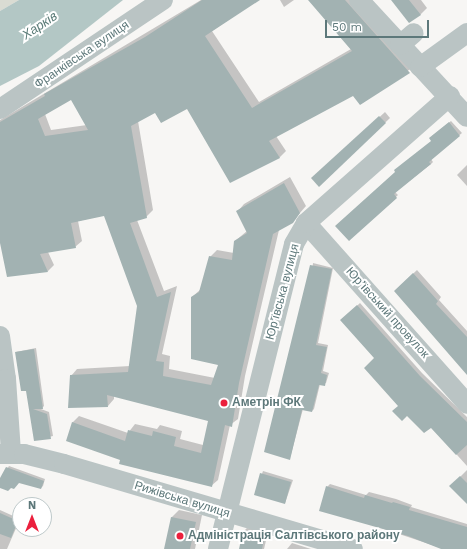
<!DOCTYPE html>
<html>
<head>
<meta charset="utf-8">
<style>
	body { margin:0 }
	#map { position:relative; width:467px; height:549px; overflow:hidden; background:#f7f6f4; font-family:"Work Sans",sans-serif }
	div>[style] { position:absolute }
	[style*='--x'] { left:calc(var(--x)*1px); top:calc(var(--y)*1px); width:calc(var(--w)*1px); rotate:calc(var(--a)*1deg) }
	.green>* { inset:0; background:#dadcd3 }
	.water>* { inset:0; background:#b3c7c5 }
	.shadow>* { inset:0; background:#0003 }
	.building>* { inset:0; background:#a2b2b2 }
	.minor>* { height:20px; margin:-10px; padding:0 10px; transform-origin:10px; border-radius:10px; background:#bac4c4 }
	.dots>* { width:11px; height:11px; translate:-50% -50%; box-sizing:border-box; border:2px solid #fff; border-radius:50% }
	span { translate:-50% -50%; white-space:nowrap; text-align:center; line-height:1.15; -webkit-text-stroke:4px #fff; paint-order:stroke }
	.street-label { font-size:12px; color:#5d787a }
	.poi-label { font-size:12px; color:#5d787a; font-weight:700 }
	.left { translate:0 -50%; text-align:left }
	.water-label { font-size:13px; color:#5b7c78; font-style:italic }
	.north { position:absolute; left:12px; top:497px; width:40px; height:40px; box-sizing:border-box; background:#fff; border:1px solid #bec9ca; border-radius:50%; rotate:0deg; font-size:11px; font-weight:700; line-height:16px; text-align:center; color:#5d787a }
	.north::after { content:''; display:block; margin:auto; width:14px; height:18px; background:#eb203d; clip-path:polygon(50% 0,100% 100%,50% 72%,0 100%) }
	.scale { position:absolute; left:325px; top:20px; width:104px; height:18px; box-sizing:border-box; border:2px solid #5d787a; border-top:0; padding-left:5px; font-size:12px; line-height:14px; white-space:nowrap; color:#5d787a; -webkit-text-stroke:3px #fff; paint-order:stroke }
</style>
</head>
<body>
<div id="map">
	<div class="green">
		<i style="clip-path:polygon(0 0,19px 0,0 11px)"></i>
	</div>
	<div class="water">
		<i style="clip-path:polygon(19px 0,123px 0,39px 66px,0 86px,0 11px)"></i>
	</div>
	<div class="shadow">
		<i style="clip-path:polygon(evenodd,201px 0,258px 0,212px 31px,259px 102px,351px 49px,309px 0,357px 0,416px 65px,361px 104px,354px 94px,276px 136px,286px 151px,279px 158px,188px 108px,155px 111px,138px 121px,153px 210px,146px 217px,137px 220px,164px 291px,177px 286px,162px 354px,170px 356px,169px 369px,215px 378px,219px 364px,192px 297px,201px 289px,210px 257px,217px 250px,234px 253px,235px 241px,247px 231px,238px 211px,244px 204px,290px 177px,306px 206px,292px 222px,279px 230px,245px 376px,238px 419px,230px 425px,218px 480px,211px 486px,121px 459px,72px 423px,79px 416px,128px 433px,135px 424px,157px 429px,160px 425px,182px 431px,180px 439px,203px 445px,210px 420px,114px 395px,114px 399px,108px 406px,71px 376px,77px 369px,130px 366px,138px 306px,105px 215px,78px 221px,82px 241px,75px 247px,48px 252px,54px 265px,48px 271px,8px 276px,0 237px,0 120px,201px 0,72px 98px,87px 125px,51px 130px,45px 114px,72px 98px)"></i>
		<i style="clip-path:polygon(280px 0,294px 0,284px 7px)"></i>
		<i style="clip-path:polygon(392px 0,421px 0,427px 8px,420px 15px)"></i>
		<i style="clip-path:polygon(385px 112px,390px 118px,319px 186px,318px 174px)"></i>
		<i style="clip-path:polygon(451px 121px,462px 133px,431px 159px,433px 162px,431px 164px,395px 192px,398px 195px,349px 240px,432px 141px,432px 136px)"></i>
		<i style="clip-path:polygon(467px 165px,467px 186px,457px 175px)"></i>
		<i style="clip-path:polygon(313px 263px,333px 268px,318px 343px,328px 345px,323px 371px,329px 373px,326px 383px,320px 384px,314px 409px,312px 411px,303px 409px,290px 458px)"></i>
		<i style="clip-path:polygon(417px 270px,441px 297px,439px 300px,467px 331px,467px 372px,395px 291px)"></i>
		<i style="clip-path:polygon(360px 303px,422px 373px,467px 417px,467px 466px,431px 426px,400px 406px,376px 358px,342px 320px)"></i>
		<i style="clip-path:polygon(36px 348px,44px 406px,41px 409px,49px 412px,53px 436px,35px 440px,27px 390px,16px 352px)"></i>
		<i style="clip-path:polygon(9px 466px,45px 479px,43px 486px,41px 488px,19px 482px,0 487px,0 480px)"></i>
		<i style="clip-path:polygon(467px 470px,467px 503px,451px 486px)"></i>
		<i style="clip-path:polygon(263px 471px,293px 480px,285px 503px,255px 494px)"></i>
		<i style="clip-path:polygon(330px 484px,366px 495px,369px 492px,396px 499px,412px 505px,411px 507px,467px 524px,467px 549px,444px 549px,342px 515px,327px 487px)"></i>
		<i style="clip-path:polygon(0 510px,20px 519px,7px 549px,0 549px)"></i>
		<i style="clip-path:polygon(179px 510px,202px 515px,195px 549px,165px 549px,172px 517px)"></i>
		<i style="clip-path:polygon(247px 528px,268px 532px,264px 549px,240px 549px,244px 531px)"></i>
		<i style="clip-path:polygon(292px 543px,311px 549px,287px 549px)"></i>
	</div>
	<div class="building">
		<i style="clip-path:polygon(evenodd,202px 0,260px 0,205px 36px,252px 108px,352px 51px,308px 0,345px 0,410px 73px,360px 105px,353px 96px,269px 141px,280px 158px,230px 183px,187px 109px,161px 123px,155px 113px,131px 126px,147px 218px,130px 223px,157px 297px,171px 292px,156px 361px,164px 362px,163px 376px,211px 385px,218px 365px,191px 359px,191px 297px,199px 292px,209px 256px,232px 260px,234px 241px,247px 233px,236px 211px,284px 183px,300px 213px,293px 223px,273px 234px,239px 383px,232px 427px,225px 425px,212px 487px,119px 464px,120px 460px,66px 441px,72px 422px,125px 441px,128px 430px,152px 436px,153px 431px,176px 437px,174px 446px,201px 453px,208px 421px,107px 395px,108px 407px,68px 408px,70px 375px,128px 372px,137px 306px,104px 216px,71px 223px,76px 248px,40px 254px,48px 272px,7px 277px,0 243px,0 122px,45px 96px,44px 94px,145px 37px,202px 0,71px 100px,88px 130px,45px 136px,38px 119px,71px 100px)"></i>
		<i style="clip-path:polygon(391px 0,409px 0,421px 15px,409px 23px)"></i>
		<i style="clip-path:polygon(379px 116px,386px 123px,319px 187px,311px 178px)"></i>
		<i style="clip-path:polygon(449px 122px,460px 136px,429px 162px,431px 164px,394px 194px,397px 198px,349px 241px,335px 226px,395px 172px,394px 170px,431px 141px,429px 138px)"></i>
		<i style="clip-path:polygon(310px 265px,332px 269px,316px 345px,327px 347px,321px 373px,327px 375px,325px 386px,319px 385px,312px 412px,302px 410px,290px 460px,264px 452px)"></i>
		<i style="clip-path:polygon(413px 273px,438px 301px,436px 304px,467px 337px,467px 375px,394px 291px)"></i>
		<i style="clip-path:polygon(357px 305px,420px 376px,467px 422px,467px 445px,456px 455px,431px 428px,424px 433px,407px 416px,402px 421px,392px 411px,398px 406px,364px 368px,374px 358px,340px 320px)"></i>
		<i style="clip-path:polygon(34px 349px,43px 409px,33px 409px,47px 414px,51px 439px,34px 441px,26px 391px,21px 391px,15px 352px)"></i>
		<i style="clip-path:polygon(6px 467px,44px 481px,41px 489px,19px 483px,14px 489px,11px 488px,8px 491px,0 488px,0 478px)"></i>
		<i style="clip-path:polygon(260px 473px,291px 482px,285px 504px,254px 495px)"></i>
		<i style="clip-path:polygon(460px 476px,467px 483px,467px 504px,449px 486px)"></i>
		<i style="clip-path:polygon(326px 486px,364px 498px,365px 495px,392px 503px,393px 502px,410px 507px,409px 510px,467px 527px,467px 549px,441px 549px,408px 536px,319px 511px)"></i>
		<i style="clip-path:polygon(0 513px,18px 521px,11px 538px,0 534px)"></i>
		<i style="clip-path:polygon(171px 517px,196px 522px,190px 549px,164px 549px)"></i>
		<i style="clip-path:polygon(243px 531px,265px 535px,262px 549px,239px 549px)"></i>
	</div>
	<div class="minor">
		<i style="--x:359;--y:0;--w:159;--a:47.3"></i>
		<i style="--x:400;--y:45;--w:18;--a:-41"></i>
		<i style="--x:420;--y:67;--w:58;--a:-35.9"></i>
		<i style="--x:0;--y:109;--w:196;--a:-33.8"></i>
		<i style="--x:306;--y:223;--w:242;--a:48.3"></i>
		<i style="--x:0;--y:336;--w:43;--a:82.1"></i>
		<i style="--x:6;--y:379;--w:74;--a:86.1"></i>
		<i style="--x:0;--y:454;--w:24;--a:0"></i>
		<i style="--x:24;--y:454;--w:41;--a:14"></i>
		<i style="--x:64;--y:464;--w:301;--a:16.4"></i>
		<i style="--x:218;--y:549;--w:314;--a:-76"></i>
		<i style="--x:294;--y:244;--w:24;--a:-60"></i>
		<i style="--x:306;--y:223;--w:192;--a:-41.4"></i>
	</div>
	<div class="dots">
		<i style="left:224px;top:403px;background:#eb203d"></i>
		<i style="left:180px;top:536px;background:#eb203d"></i>
	</div>
	<div class="street-label">
		<span style="left:82px;top:55px;rotate:-34deg">Франківська вулиця</span>
		<span style="left:283px;top:292px;rotate:-75deg">Юр’ївська вулиця</span>
		<span style="left:387px;top:313px;rotate:48deg">Юр’ївський провулок</span>
		<span style="left:182px;top:500px;rotate:17deg">Рижівська вулиця</span>
	</div>
	<div class="poi-label">
		<span class="left" style="left:232px;top:403px">Аметрін ФК</span>
		<span class="left" style="left:188px;top:536px">Адміністрація Салтівського району</span>
	</div>
	<div class="water-label">
		<span style="left:40px;top:26px;rotate:-34deg">Харків</span>
	</div>
	<div class="north">N</div>
	<div class="scale">50 m</div>
</div>
</body>
</html>
